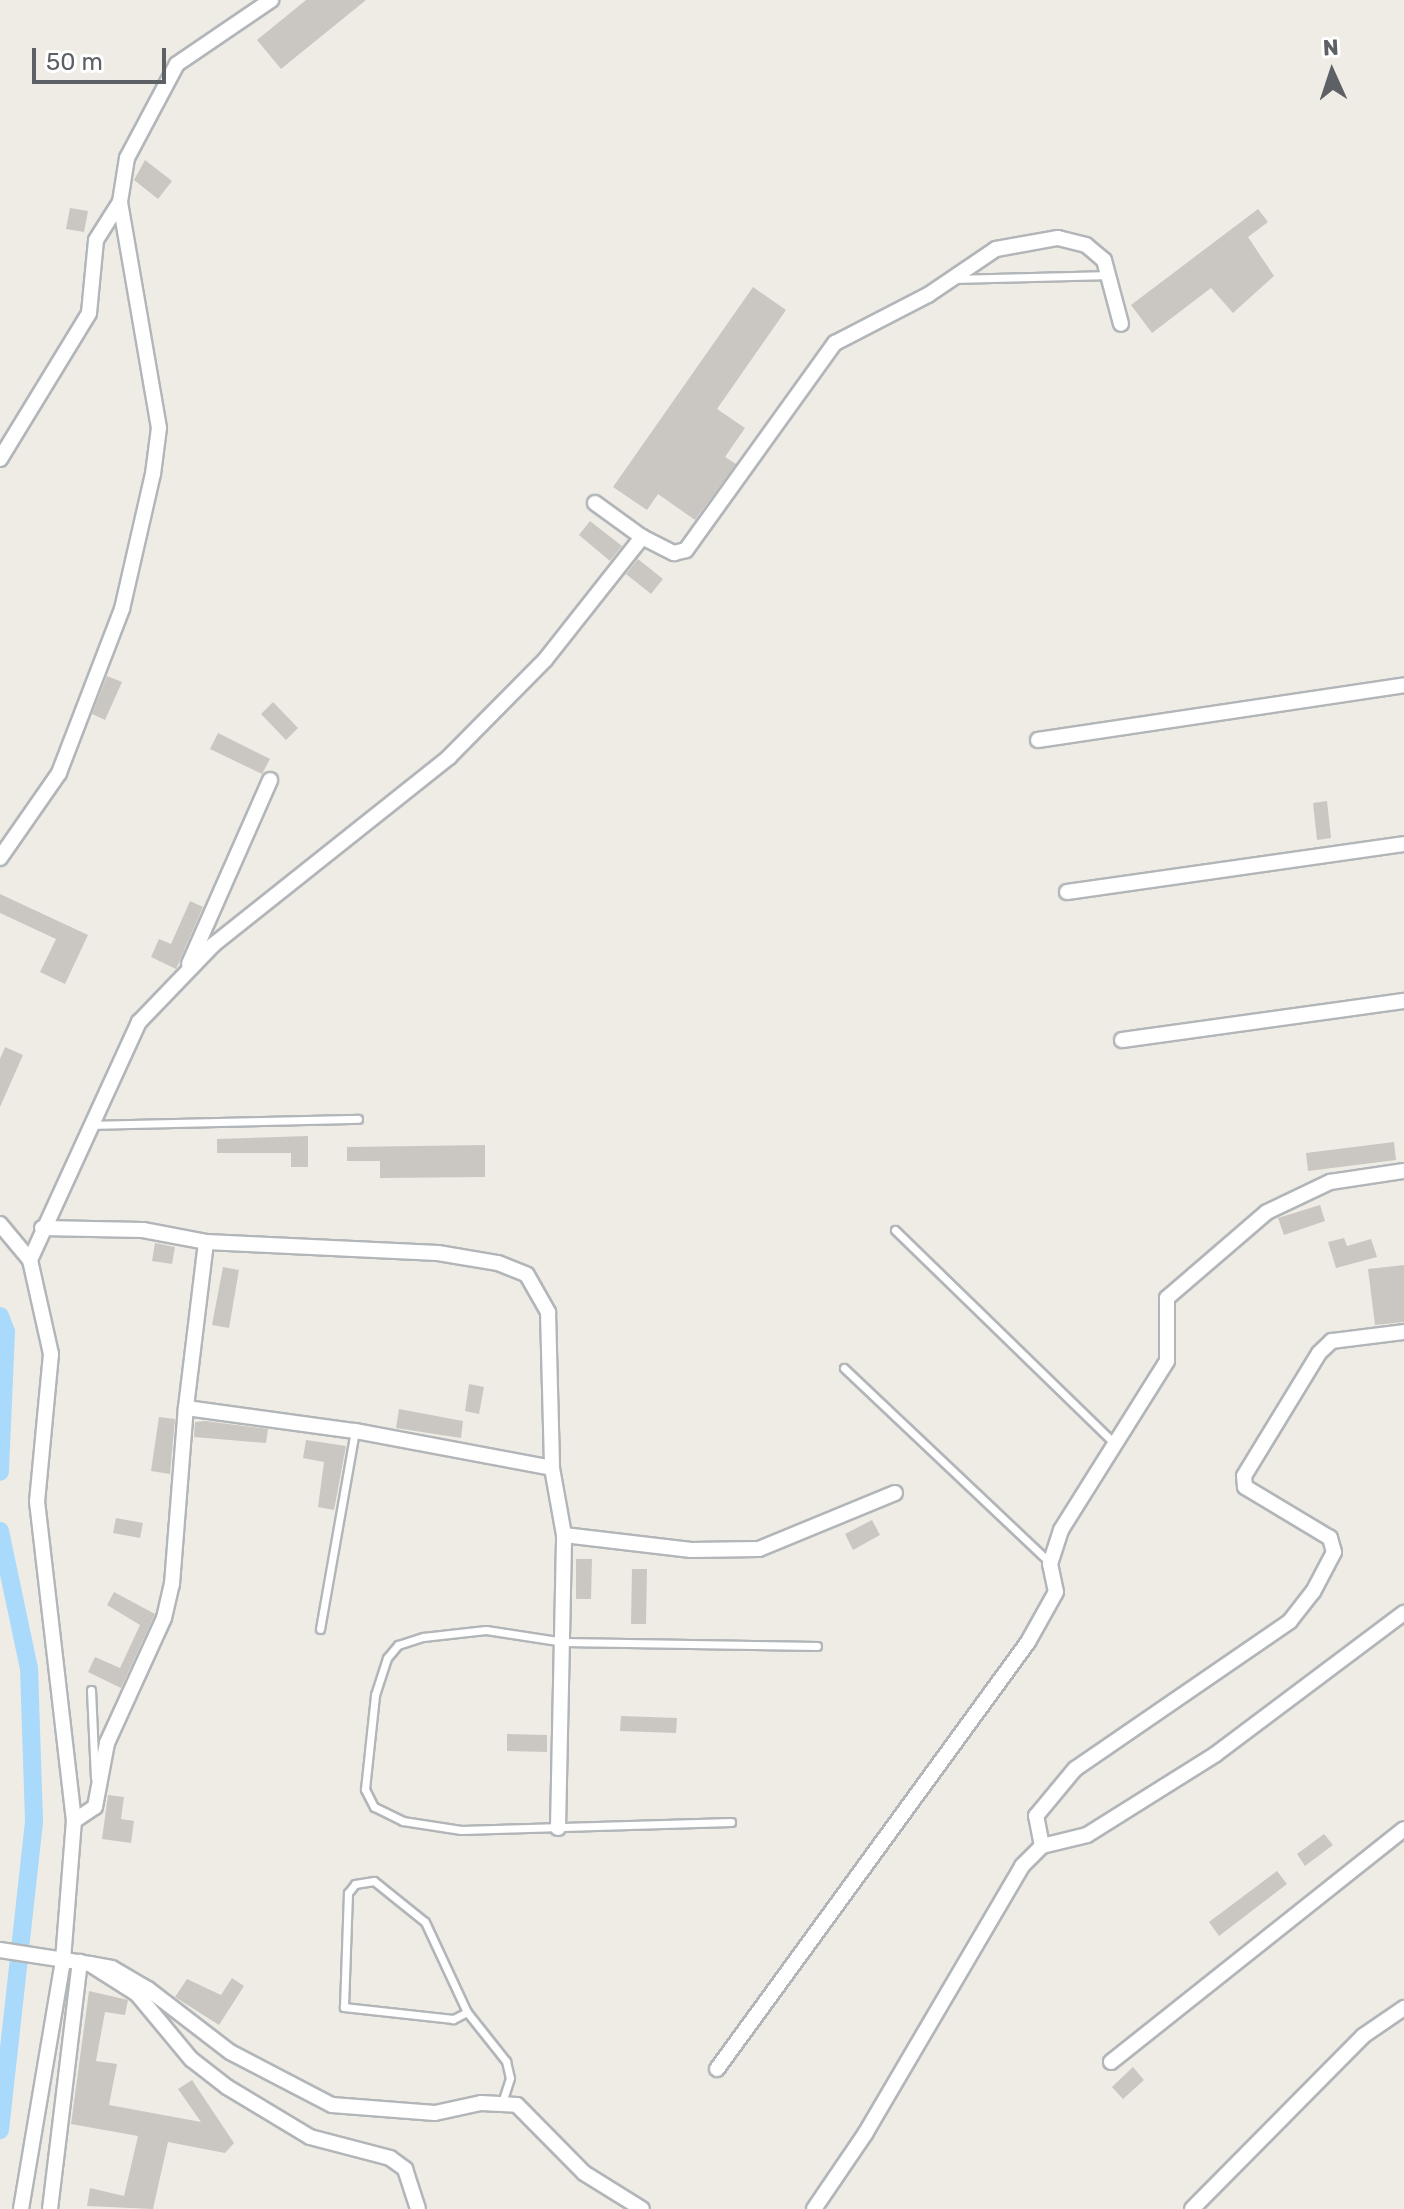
<!DOCTYPE html>
<html>
<head>
<meta charset="utf-8">
<style>
	body { margin:0 }
	#map { position:relative; width:1404px; height:2209px; overflow:hidden; background:#eeece5; font-family:Rubik,sans-serif }
	div>[style] { position:absolute }
	[style*='--x'] { left:calc(var(--x)*1px); top:calc(var(--y)*1px); width:calc(var(--w)*1px); rotate:calc(var(--a)*1deg) }
	.canal>* { height:18px; margin:-9px; padding:0 9px; transform-origin:9px; border-radius:9px; background:#a9d9fb }
	.building>* { inset:0; background:#cac7c2 }
	.roads { filter:drop-shadow(2px 0 #b2b6b9) drop-shadow(-2px 0 #b2b6b9) drop-shadow(0 2px #b2b6b9) drop-shadow(0 -2px #b2b6b9) }
	.service>* { height:7px; margin:-3.5px; padding:0 3.5px; transform-origin:3.5px; border-radius:3.5px; background:#fff }
	.minor>* { height:14px; margin:-7px; padding:0 7px; transform-origin:7px; border-radius:7px; background:#fff }
	span { translate:-50% -50%; white-space:nowrap; text-align:center; line-height:1.15; -webkit-text-stroke:6px #fff; paint-order:stroke }
	.north { position:absolute; left:1292px; top:32px; width:80px; height:80px; -webkit-text-stroke:6px #fff; paint-order:stroke; rotate:357deg; font-size:22px; font-weight:700; line-height:32px; text-align:center; color:#5d6165 }
	.north::after { content:''; display:block; margin:auto; width:28px; height:36px; background:#5d6165; clip-path:polygon(50% 0,100% 100%,50% 72%,0 100%) }
	.scale { position:absolute; left:32px; top:48px; width:134px; height:36px; box-sizing:border-box; border:4px solid #5d6165; border-top:0; padding-left:10px; font-size:24px; line-height:28px; white-space:nowrap; color:#5d6165; -webkit-text-stroke:6px #fff; paint-order:stroke }
</style>
</head>
<body>
<div id="map">
	<div class="canal">
		<i style="--x:0;--y:1316;--w:17;--a:69"></i>
		<i style="--x:6;--y:1332;--w:140;--a:92.5"></i>
		<i style="--x:0;--y:1531;--w:141;--a:78.1"></i>
		<i style="--x:29;--y:1669;--w:153;--a:88.1"></i>
		<i style="--x:34;--y:1822;--w:310;--a:96.3"></i>
	</div>
	<div class="building">
		<i style="clip-path:polygon(306px 0,366px 0,281px 69px,257px 40px)"></i>
		<i style="clip-path:polygon(145px 160px,172px 181px,158px 199px,134px 180px)"></i>
		<i style="clip-path:polygon(70px 208px,88px 211px,84px 232px,66px 229px)"></i>
		<i style="clip-path:polygon(1258px 209px,1268px 222px,1248px 237px,1274px 276px,1233px 313px,1211px 288px,1152px 333px,1131px 305px)"></i>
		<i style="clip-path:polygon(753px 287px,786px 310px,717px 409px,745px 428px,725px 457px,736px 464px,695px 520px,658px 494px,647px 510px,613px 487px)"></i>
		<i style="clip-path:polygon(590px 521px,622px 546px,610px 561px,579px 535px)"></i>
		<i style="clip-path:polygon(638px 559px,663px 579px,651px 594px,626px 574px)"></i>
		<i style="clip-path:polygon(107px 676px,122px 682px,105px 720px,92px 714px)"></i>
		<i style="clip-path:polygon(273px 702px,298px 728px,286px 740px,261px 714px)"></i>
		<i style="clip-path:polygon(218px 733px,270px 759px,262px 774px,210px 749px)"></i>
		<i style="clip-path:polygon(1327px 801px,1331px 838px,1317px 840px,1313px 803px)"></i>
		<i style="clip-path:polygon(0 894px,88px 935px,65px 984px,40px 972px,56px 939px,0 913px)"></i>
		<i style="clip-path:polygon(190px 901px,203px 907px,176px 969px,151px 957px,159px 939px,171px 944px)"></i>
		<i style="clip-path:polygon(5px 1047px,23px 1055px,0 1107px,0 1059px)"></i>
		<i style="clip-path:polygon(308px 1136px,308px 1167px,291px 1167px,291px 1153px,217px 1153px,217px 1139px)"></i>
		<i style="clip-path:polygon(1394px 1142px,1396px 1160px,1308px 1171px,1306px 1153px)"></i>
		<i style="clip-path:polygon(485px 1145px,485px 1177px,380px 1178px,380px 1161px,347px 1161px,347px 1147px)"></i>
		<i style="clip-path:polygon(1320px 1205px,1325px 1221px,1284px 1235px,1278px 1218px)"></i>
		<i style="clip-path:polygon(1344px 1238px,1347px 1246px,1371px 1239px,1377px 1257px,1336px 1268px,1328px 1242px)"></i>
		<i style="clip-path:polygon(155px 1243px,175px 1247px,172px 1264px,152px 1261px)"></i>
		<i style="clip-path:polygon(1404px 1265px,1404px 1322px,1375px 1325px,1368px 1269px)"></i>
		<i style="clip-path:polygon(223px 1267px,239px 1270px,229px 1328px,212px 1325px)"></i>
		<i style="clip-path:polygon(469px 1384px,484px 1387px,479px 1414px,465px 1411px)"></i>
		<i style="clip-path:polygon(399px 1409px,463px 1421px,461px 1438px,396px 1428px)"></i>
		<i style="clip-path:polygon(159px 1417px,175px 1419px,170px 1474px,151px 1471px)"></i>
		<i style="clip-path:polygon(205px 1421px,268px 1429px,266px 1443px,194px 1437px,195px 1422px)"></i>
		<i style="clip-path:polygon(306px 1440px,346px 1446px,334px 1510px,318px 1507px,324px 1462px,303px 1458px)"></i>
		<i style="clip-path:polygon(116px 1518px,143px 1523px,140px 1538px,113px 1533px)"></i>
		<i style="clip-path:polygon(872px 1520px,880px 1535px,853px 1550px,845px 1534px)"></i>
		<i style="clip-path:polygon(576px 1559px,592px 1559px,591px 1599px,576px 1599px)"></i>
		<i style="clip-path:polygon(632px 1569px,647px 1569px,646px 1624px,631px 1624px)"></i>
		<i style="clip-path:polygon(114px 1592px,155px 1614px,121px 1688px,88px 1672px,95px 1657px,120px 1668px,140px 1625px,107px 1605px)"></i>
		<i style="clip-path:polygon(621px 1716px,677px 1718px,676px 1733px,620px 1731px)"></i>
		<i style="clip-path:polygon(507px 1734px,547px 1735px,547px 1752px,507px 1751px)"></i>
		<i style="clip-path:polygon(108px 1795px,124px 1797px,121px 1819px,134px 1821px,131px 1843px,102px 1839px)"></i>
		<i style="clip-path:polygon(1324px 1834px,1333px 1845px,1305px 1866px,1297px 1854px)"></i>
		<i style="clip-path:polygon(1277px 1871px,1287px 1884px,1219px 1936px,1209px 1922px)"></i>
		<i style="clip-path:polygon(232px 1978px,244px 1986px,219px 2025px,175px 1997px,187px 1979px,221px 1995px)"></i>
		<i style="clip-path:polygon(89px 1991px,128px 2000px,125px 2015px,105px 2012px,96px 2061px,117px 2064px,109px 2105px,201px 2122px,178px 2089px,192px 2080px,234px 2143px,225px 2153px,168px 2142px,153px 2209px,87px 2206px,90px 2188px,124px 2196px,138px 2136px,71px 2124px)"></i>
		<i style="clip-path:polygon(1133px 2067px,1144px 2080px,1123px 2099px,1112px 2087px)"></i>
	</div>
	<div class="roads">
		<div class="service">
			<i style="--x:956;--y:279;--w:152;--a:-1.5"></i>
			<i style="--x:90;--y:1125;--w:268;--a:-1.3"></i>
			<i style="--x:895;--y:1230;--w:307;--a:44.2"></i>
			<i style="--x:844;--y:1368;--w:282;--a:43.4"></i>
			<i style="--x:320;--y:1629;--w:201;--a:-80"></i>
			<i style="--x:91;--y:1690;--w:88;--a:87.4"></i>
			<i style="--x:731;--y:1822;--w:270;--a:178.3"></i>
			<i style="--x:461;--y:1830;--w:59;--a:-171.2"></i>
			<i style="--x:403;--y:1821;--w:32;--a:-154"></i>
			<i style="--x:374;--y:1807;--w:20;--a:-117"></i>
			<i style="--x:365;--y:1789;--w:95;--a:-83.9"></i>
			<i style="--x:375;--y:1695;--w:39;--a:-72"></i>
			<i style="--x:387;--y:1658;--w:17;--a:-50"></i>
			<i style="--x:398;--y:1645;--w:26;--a:-18"></i>
			<i style="--x:423;--y:1637;--w:63;--a:-6.3"></i>
			<i style="--x:486;--y:1630;--w:79;--a:8.7"></i>
			<i style="--x:564;--y:1642;--w:253;--a:0.9"></i>
			<i style="--x:467;--y:2012;--w:16;--a:153"></i>
			<i style="--x:453;--y:2019;--w:110;--a:-173.7"></i>
			<i style="--x:344;--y:2007;--w:114;--a:-88"></i>
			<i style="--x:348;--y:1893;--w:11;--a:-52"></i>
			<i style="--x:355;--y:1884;--w:19;--a:-9"></i>
			<i style="--x:374;--y:1881;--w:65;--a:38.8"></i>
			<i style="--x:425;--y:1922;--w:99;--a:65"></i>
			<i style="--x:467;--y:2012;--w:63;--a:51.5"></i>
			<i style="--x:506;--y:2061;--w:17;--a:77"></i>
			<i style="--x:510;--y:2078;--w:25;--a:108"></i>
		</div>
		<div class="minor">
			<i style="--x:0;--y:459;--w:171;--a:-58.6"></i>
			<i style="--x:89;--y:313;--w:73;--a:-84.5"></i>
			<i style="--x:96;--y:240;--w:45;--a:-57.7"></i>
			<i style="--x:595;--y:503;--w:58;--a:35.9"></i>
			<i style="--x:1038;--y:740;--w:370;--a:-8.5"></i>
			<i style="--x:0;--y:858;--w:103;--a:-55.2"></i>
			<i style="--x:59;--y:773;--w:176;--a:-69"></i>
			<i style="--x:122;--y:609;--w:139;--a:-77.1"></i>
			<i style="--x:153;--y:474;--w:46;--a:-82.6"></i>
			<i style="--x:159;--y:428;--w:229;--a:-99.8"></i>
			<i style="--x:120;--y:202;--w:45;--a:-81"></i>
			<i style="--x:127;--y:158;--w:106;--a:-62"></i>
			<i style="--x:177;--y:64;--w:114;--a:-34.2"></i>
			<i style="--x:1067;--y:892;--w:340;--a:-8.1"></i>
			<i style="--x:189;--y:964;--w:201;--a:-66.2"></i>
			<i style="--x:1122;--y:1040;--w:285;--a:-7.9"></i>
			<i style="--x:0;--y:1224;--w:47;--a:50.2"></i>
			<i style="--x:42;--y:1228;--w:101;--a:1.1"></i>
			<i style="--x:143;--y:1230;--w:64;--a:10.8"></i>
			<i style="--x:206;--y:1242;--w:167;--a:96.9"></i>
			<i style="--x:186;--y:1408;--w:171;--a:7.8"></i>
			<i style="--x:355;--y:1431;--w:200;--a:10.6"></i>
			<i style="--x:552;--y:1468;--w:68;--a:79.8"></i>
			<i style="--x:564;--y:1535;--w:128;--a:6.7"></i>
			<i style="--x:691;--y:1550;--w:68;--a:-0.8"></i>
			<i style="--x:759;--y:1549;--w:147;--a:-22.4"></i>
			<i style="--x:206;--y:1242;--w:232;--a:2.7"></i>
			<i style="--x:438;--y:1253;--w:61;--a:9.5"></i>
			<i style="--x:498;--y:1263;--w:31;--a:22"></i>
			<i style="--x:527;--y:1275;--w:43;--a:60.4"></i>
			<i style="--x:548;--y:1312;--w:156;--a:88.5"></i>
			<i style="--x:74;--y:1821;--w:25;--a:-34"></i>
			<i style="--x:95;--y:1807;--w:65;--a:-79.4"></i>
			<i style="--x:107;--y:1743;--w:137;--a:-65.5"></i>
			<i style="--x:164;--y:1618;--w:35;--a:-77"></i>
			<i style="--x:172;--y:1584;--w:177;--a:-85.5"></i>
			<i style="--x:558;--y:1828;--w:293;--a:-88.8"></i>
			<i style="--x:1042;--y:1846;--w:31;--a:-101"></i>
			<i style="--x:1036;--y:1816;--w:61;--a:-50.3"></i>
			<i style="--x:1075;--y:1769;--w:261;--a:-34.5"></i>
			<i style="--x:1290;--y:1621;--w:37;--a:-52"></i>
			<i style="--x:1313;--y:1592;--w:45;--a:-62.3"></i>
			<i style="--x:1334;--y:1552;--w:15;--a:-106"></i>
			<i style="--x:1330;--y:1538;--w:99;--a:-149"></i>
			<i style="--x:1245;--y:1487;--w:11;--a:-95"></i>
			<i style="--x:1244;--y:1476;--w:144;--a:-58.6"></i>
			<i style="--x:1319;--y:1353;--w:18;--a:-43"></i>
			<i style="--x:1332;--y:1341;--w:73;--a:-7.1"></i>
			<i style="--x:0;--y:1950;--w:91;--a:8.8"></i>
			<i style="--x:90;--y:1964;--w:56;--a:32.6"></i>
			<i style="--x:137;--y:1994;--w:85;--a:50.3"></i>
			<i style="--x:191;--y:2059;--w:46;--a:37.9"></i>
			<i style="--x:227;--y:2087;--w:97;--a:31.1"></i>
			<i style="--x:310;--y:2137;--w:83;--a:14.7"></i>
			<i style="--x:390;--y:2158;--w:19;--a:36"></i>
			<i style="--x:405;--y:2169;--w:42;--a:72"></i>
			<i style="--x:90;--y:1964;--w:22;--a:10"></i>
			<i style="--x:112;--y:1968;--w:42;--a:30.3"></i>
			<i style="--x:148;--y:1989;--w:103;--a:37.5"></i>
			<i style="--x:230;--y:2052;--w:115;--a:27.5"></i>
			<i style="--x:332;--y:2105;--w:103;--a:4.4"></i>
			<i style="--x:435;--y:2113;--w:47;--a:-12.3"></i>
			<i style="--x:481;--y:2103;--w:36;--a:3"></i>
			<i style="--x:517;--y:2105;--w:95;--a:45.4"></i>
			<i style="--x:584;--y:2173;--w:68;--a:31.8"></i>
			<i style="--x:1111;--y:2062;--w:374;--a:-38.5"></i>
			<i style="--x:717;--y:2069;--w:528;--a:-53.93"></i>
			<i style="--x:1028;--y:1642;--w:57;--a:-60.8"></i>
			<i style="--x:1056;--y:1592;--w:29;--a:-102"></i>
			<i style="--x:1050;--y:1564;--w:36;--a:-72"></i>
			<i style="--x:1061;--y:1530;--w:199;--a:-57.9"></i>
			<i style="--x:1167;--y:1361;--w:63;--a:-90"></i>
			<i style="--x:1167;--y:1298;--w:132;--a:-40.7"></i>
			<i style="--x:1267;--y:1212;--w:70;--a:-25.5"></i>
			<i style="--x:1330;--y:1182;--w:75;--a:-8.5"></i>
			<i style="--x:21;--y:2209;--w:253;--a:-80.4"></i>
			<i style="--x:63;--y:1960;--w:139;--a:-85.5"></i>
			<i style="--x:74;--y:1821;--w:321;--a:-96.6"></i>
			<i style="--x:37;--y:1502;--w:149;--a:-84.6"></i>
			<i style="--x:51;--y:1354;--w:96;--a:-102.6"></i>
			<i style="--x:30;--y:1260;--w:262;--a:-65.4"></i>
			<i style="--x:139;--y:1022;--w:107;--a:-46.1"></i>
			<i style="--x:213;--y:945;--w:302;--a:-38.5"></i>
			<i style="--x:449;--y:757;--w:136;--a:-45.3"></i>
			<i style="--x:545;--y:660;--w:157;--a:-51.7"></i>
			<i style="--x:642;--y:537;--w:36;--a:27"></i>
			<i style="--x:674;--y:553;--w:12;--a:-14"></i>
			<i style="--x:686;--y:550;--w:255;--a:-54.3"></i>
			<i style="--x:835;--y:343;--w:105;--a:-27.3"></i>
			<i style="--x:928;--y:295;--w:82;--a:-34.1"></i>
			<i style="--x:996;--y:249;--w:63;--a:-10.1"></i>
			<i style="--x:1058;--y:238;--w:29;--a:14"></i>
			<i style="--x:1086;--y:245;--w:23;--a:40"></i>
			<i style="--x:1104;--y:260;--w:66;--a:75.1"></i>
			<i style="--x:50;--y:2209;--w:249;--a:-83.1"></i>
			<i style="--x:814;--y:2209;--w:91;--a:-55.8"></i>
			<i style="--x:865;--y:2134;--w:311;--a:-59.6"></i>
			<i style="--x:1022;--y:1866;--w:28;--a:-45"></i>
			<i style="--x:1042;--y:1846;--w:46;--a:-13.7"></i>
			<i style="--x:1087;--y:1835;--w:152;--a:-32.1"></i>
			<i style="--x:1216;--y:1754;--w:235;--a:-36.9"></i>
			<i style="--x:1192;--y:2209;--w:243;--a:-45.3"></i>
			<i style="--x:1363;--y:2036;--w:50;--a:-34.3"></i>
		</div>
	</div>
	<div class="north">N</div>
	<div class="scale">50 m</div>
</div>
</body>
</html>
